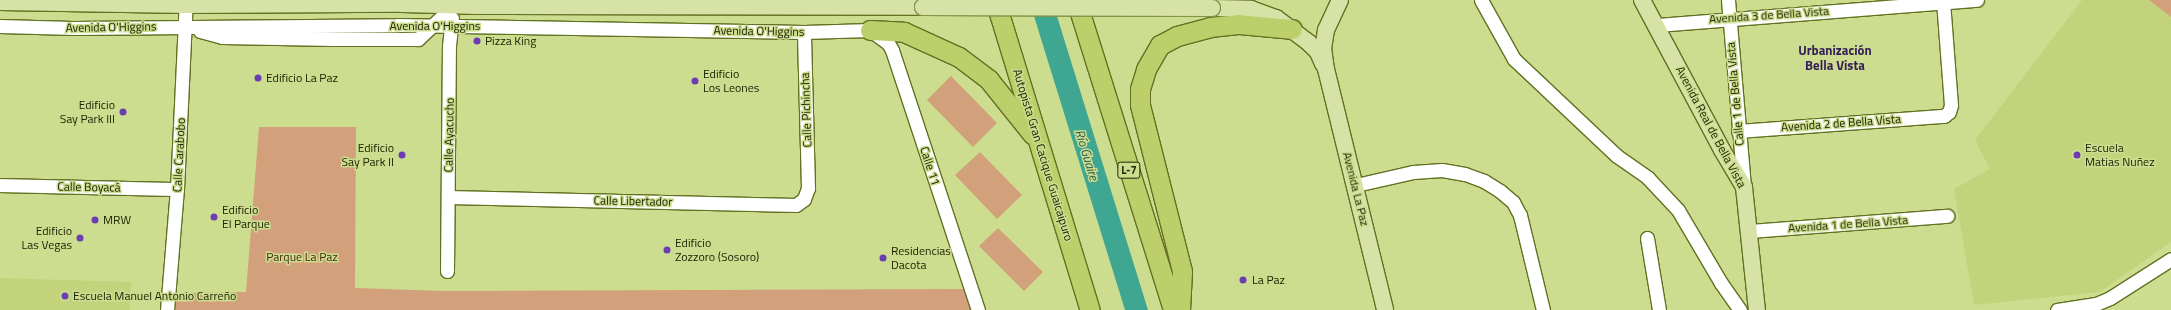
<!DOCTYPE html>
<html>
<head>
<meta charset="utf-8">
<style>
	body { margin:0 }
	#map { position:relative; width:2171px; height:310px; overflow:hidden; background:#cddd8f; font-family:"Titillium Web",sans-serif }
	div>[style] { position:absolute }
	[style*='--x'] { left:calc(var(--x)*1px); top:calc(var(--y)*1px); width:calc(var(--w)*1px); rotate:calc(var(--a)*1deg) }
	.built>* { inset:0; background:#c2d37c }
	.green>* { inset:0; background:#d2a07a }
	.water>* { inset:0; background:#3fa692 }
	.roads { filter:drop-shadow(1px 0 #637021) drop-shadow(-1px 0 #637021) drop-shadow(0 1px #637021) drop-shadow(0 -1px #637021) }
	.minor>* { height:13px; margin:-6.5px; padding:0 6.5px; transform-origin:6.5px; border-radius:6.5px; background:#fff }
	.major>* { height:16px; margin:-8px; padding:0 8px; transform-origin:8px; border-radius:8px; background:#d7e2a6 }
	.highway>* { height:19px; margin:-9.5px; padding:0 9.5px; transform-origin:9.5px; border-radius:9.5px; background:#bccf6b }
	.bridges { filter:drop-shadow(1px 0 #859447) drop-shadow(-1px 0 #859447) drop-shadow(0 1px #859447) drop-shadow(0 -1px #859447) }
	.major-bridge>* { height:16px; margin:-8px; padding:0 8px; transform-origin:8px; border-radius:8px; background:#d7e2a6 }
	.dots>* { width:11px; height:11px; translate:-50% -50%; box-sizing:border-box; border:2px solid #cddd8f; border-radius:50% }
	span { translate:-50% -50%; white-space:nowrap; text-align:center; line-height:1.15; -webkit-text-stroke:3px #cddd8f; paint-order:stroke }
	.shield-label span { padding:1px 3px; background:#cddd8f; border:1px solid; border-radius:3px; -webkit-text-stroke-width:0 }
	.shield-label { font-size:11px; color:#202505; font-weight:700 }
	.street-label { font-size:12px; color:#202505 }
	.poi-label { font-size:12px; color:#202505 }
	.left { translate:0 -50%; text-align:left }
	.right { translate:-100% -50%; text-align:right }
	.park-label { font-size:12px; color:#442509 }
	.neighbourhood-label { font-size:13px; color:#341d57; font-weight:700 }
	.water-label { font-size:13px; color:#275f53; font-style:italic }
</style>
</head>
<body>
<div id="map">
	<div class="built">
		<i style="clip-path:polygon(2082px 0,2149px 0,2171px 17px,2171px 242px,2100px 292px,1974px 305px,1954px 189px,1990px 169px,1975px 140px)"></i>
		<i style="clip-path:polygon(0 278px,131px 282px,130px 310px,0 310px)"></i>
	</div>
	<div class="green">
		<i style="clip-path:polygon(2149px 0,2171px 0,2171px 17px)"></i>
		<i style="clip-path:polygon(951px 76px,997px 123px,973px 147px,927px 100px)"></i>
		<i style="clip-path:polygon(259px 127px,356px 127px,355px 288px,443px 291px,965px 289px,973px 310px,175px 310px,177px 293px,246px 292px)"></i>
		<i style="clip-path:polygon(980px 152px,1022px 195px,997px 219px,955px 175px)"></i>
		<i style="clip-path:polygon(998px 228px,1043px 272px,1024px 291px,979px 246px)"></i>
	</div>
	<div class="water">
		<i style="clip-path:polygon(1029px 0,1052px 0,1148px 310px,1125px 310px)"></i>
	</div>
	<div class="roads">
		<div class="minor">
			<i style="--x:1481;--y:0;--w:68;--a:60.8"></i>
			<i style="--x:1514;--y:59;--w:141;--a:43.3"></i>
			<i style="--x:1617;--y:156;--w:38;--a:35"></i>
			<i style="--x:1648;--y:178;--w:44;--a:46.8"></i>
			<i style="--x:1678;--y:210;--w:85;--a:59.5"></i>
			<i style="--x:1721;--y:283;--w:33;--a:55"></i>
			<i style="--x:1728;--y:0;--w:186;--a:85.1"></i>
			<i style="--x:1657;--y:25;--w:321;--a:-4.5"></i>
			<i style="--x:0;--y:26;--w:73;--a:1.6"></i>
			<i style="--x:73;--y:28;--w:325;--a:-0.5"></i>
			<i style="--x:398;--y:25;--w:406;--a:1"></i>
			<i style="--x:804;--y:32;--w:66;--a:-1.7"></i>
			<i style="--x:870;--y:30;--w:22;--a:36"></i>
			<i style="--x:888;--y:43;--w:8;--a:60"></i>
			<i style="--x:892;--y:50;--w:274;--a:71.7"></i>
			<i style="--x:200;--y:31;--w:23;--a:15"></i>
			<i style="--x:222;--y:37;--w:111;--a:1"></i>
			<i style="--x:333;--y:39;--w:85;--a:0"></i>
			<i style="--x:418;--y:39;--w:48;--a:-43.3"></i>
			<i style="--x:1738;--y:131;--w:207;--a:-4.2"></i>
			<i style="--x:1944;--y:116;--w:6;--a:-39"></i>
			<i style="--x:1949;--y:112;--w:7;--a:-74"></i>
			<i style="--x:1951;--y:105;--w:105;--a:-94.4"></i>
			<i style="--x:0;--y:185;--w:177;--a:1.3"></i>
			<i style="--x:1356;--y:185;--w:58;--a:-12.8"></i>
			<i style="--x:1413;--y:172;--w:29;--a:-4"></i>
			<i style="--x:1442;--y:170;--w:23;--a:10"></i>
			<i style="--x:1465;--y:174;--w:20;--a:20"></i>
			<i style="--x:1484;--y:181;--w:19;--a:32"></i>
			<i style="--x:1500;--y:191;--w:17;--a:40"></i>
			<i style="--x:1513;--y:202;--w:15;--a:62"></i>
			<i style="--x:1520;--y:215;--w:98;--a:76.4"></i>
			<i style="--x:448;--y:197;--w:348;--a:1.3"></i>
			<i style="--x:796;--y:205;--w:10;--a:-37"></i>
			<i style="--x:804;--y:199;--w:12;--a:-70"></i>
			<i style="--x:808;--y:188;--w:156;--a:-91.5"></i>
			<i style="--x:1750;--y:231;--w:198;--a:-4.4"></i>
			<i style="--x:1647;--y:238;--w:73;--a:80.5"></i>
			<i style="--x:447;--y:271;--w:225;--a:-89.5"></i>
			<i style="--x:449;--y:46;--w:28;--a:-84"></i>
			<i style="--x:167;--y:310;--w:121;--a:-85.3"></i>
			<i style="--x:177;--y:189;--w:189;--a:-87.3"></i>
			<i style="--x:2057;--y:310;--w:39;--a:-9"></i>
			<i style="--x:2096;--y:304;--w:15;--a:-23"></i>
			<i style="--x:2110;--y:298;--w:72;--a:-32.6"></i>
		</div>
		<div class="major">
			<i style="--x:1340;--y:0;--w:33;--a:115"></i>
			<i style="--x:1326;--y:30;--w:18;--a:99"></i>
			<i style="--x:1323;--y:48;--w:21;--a:82"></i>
			<i style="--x:1326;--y:69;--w:248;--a:76.2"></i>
			<i style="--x:1642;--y:0;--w:170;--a:61.9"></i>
			<i style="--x:1722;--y:150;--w:43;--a:59.3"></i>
			<i style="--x:1744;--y:187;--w:124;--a:84"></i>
			<i style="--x:0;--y:2;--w:186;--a:0.9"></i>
			<i style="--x:186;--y:5;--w:216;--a:-0.3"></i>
			<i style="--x:402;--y:4;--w:75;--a:1.5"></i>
			<i style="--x:477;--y:6;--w:446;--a:0.1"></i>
			<i style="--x:1212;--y:8;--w:39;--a:1"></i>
			<i style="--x:1251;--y:9;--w:27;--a:20"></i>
			<i style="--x:1276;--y:18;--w:41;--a:37.1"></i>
			<i style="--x:1309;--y:43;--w:13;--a:45"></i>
			<i style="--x:1318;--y:52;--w:13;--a:67"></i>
		</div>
		<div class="highway">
			<i style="--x:995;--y:0;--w:324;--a:73"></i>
			<i style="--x:1076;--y:0;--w:325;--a:72.6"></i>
			<i style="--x:870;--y:30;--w:34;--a:3"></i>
			<i style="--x:904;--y:32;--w:60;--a:24.4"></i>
			<i style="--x:959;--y:57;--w:38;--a:37"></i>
			<i style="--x:989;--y:80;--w:70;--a:51.3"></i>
			<i style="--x:1180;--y:310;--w:39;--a:-87"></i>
			<i style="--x:1182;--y:271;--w:171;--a:-104.2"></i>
			<i style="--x:1140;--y:105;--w:16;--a:-90"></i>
			<i style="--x:1140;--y:89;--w:21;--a:-73"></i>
			<i style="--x:1146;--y:69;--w:28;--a:-60"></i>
			<i style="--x:1160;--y:45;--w:19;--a:-28"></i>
			<i style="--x:1177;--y:36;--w:34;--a:-15"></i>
			<i style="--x:1210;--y:27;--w:28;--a:-6"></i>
			<i style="--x:1238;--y:24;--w:54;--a:5.3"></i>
		</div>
	</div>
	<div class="bridges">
		<div class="major-bridge">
			<i style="--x:923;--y:7;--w:289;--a:0.2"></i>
		</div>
	</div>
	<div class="dots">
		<i style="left:477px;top:41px;background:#6d3cb3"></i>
		<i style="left:258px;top:78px;background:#6d3cb3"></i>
		<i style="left:695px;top:81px;background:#6d3cb3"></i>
		<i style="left:123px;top:112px;background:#6d3cb3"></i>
		<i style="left:402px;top:155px;background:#6d3cb3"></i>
		<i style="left:2077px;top:155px;background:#6d3cb3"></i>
		<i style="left:214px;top:217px;background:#6d3cb3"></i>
		<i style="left:95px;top:220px;background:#6d3cb3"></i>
		<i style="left:80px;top:238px;background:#6d3cb3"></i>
		<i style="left:667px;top:250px;background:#6d3cb3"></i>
		<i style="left:883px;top:258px;background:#6d3cb3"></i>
		<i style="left:1243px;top:280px;background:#6d3cb3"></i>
		<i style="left:65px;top:296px;background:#6d3cb3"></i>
	</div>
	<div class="shield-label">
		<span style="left:1129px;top:170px">L-7</span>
	</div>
	<div class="street-label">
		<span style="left:1769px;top:15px;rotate:-4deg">Avenida 3 de Bella Vista</span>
		<span style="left:435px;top:26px">Avenida O'Higgins</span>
		<span style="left:111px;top:27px;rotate:-1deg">Avenida O'Higgins</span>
		<span style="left:759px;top:31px;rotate:1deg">Avenida O'Higgins</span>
		<span style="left:1735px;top:94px;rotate:-95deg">Calle 1 de Bella Vista</span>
		<span style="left:806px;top:110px;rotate:-92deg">Calle Pichincha</span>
		<span style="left:1841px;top:123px;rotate:-4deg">Avenida 2 de Bella Vista</span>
		<span style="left:1711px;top:127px;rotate:62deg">Avenida Real de Bella Vista</span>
		<span style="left:449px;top:135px;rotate:-89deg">Calle Ayacucho</span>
		<span style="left:179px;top:155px;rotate:-87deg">Calle Carabobo</span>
		<span style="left:1043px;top:155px;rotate:73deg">Autopista Gran Cacique Guaicaipuro</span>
		<span style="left:930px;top:166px;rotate:72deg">Calle 11</span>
		<span style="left:89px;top:187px;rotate:1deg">Calle Boyacá</span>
		<span style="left:1356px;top:189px;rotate:76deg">Avenida La Paz</span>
		<span style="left:633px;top:201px;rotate:1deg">Calle Libertador</span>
		<span style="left:1848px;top:224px;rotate:-4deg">Avenida 1 de Bella Vista</span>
	</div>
	<div class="poi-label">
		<span class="left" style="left:485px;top:41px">Pizza King</span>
		<span class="left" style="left:703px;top:81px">Edificio<br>Los Leones</span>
		<span class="left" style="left:266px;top:78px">Edificio La Paz</span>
		<span class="right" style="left:115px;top:112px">Edificio<br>Say Park III</span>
		<span class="right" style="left:394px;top:155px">Edificio<br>Say Park II</span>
		<span class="left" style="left:2085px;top:155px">Escuela<br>Matias Nuñez</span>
		<span class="left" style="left:222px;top:217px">Edificio<br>El Parque</span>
		<span class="left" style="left:103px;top:220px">MRW</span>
		<span class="right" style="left:72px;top:238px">Edificio<br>Las Vegas</span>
		<span class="left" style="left:675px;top:250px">Edificio<br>Zozzoro (Sosoro)</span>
		<span class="left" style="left:891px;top:258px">Residencias<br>Dacota</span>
		<span class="left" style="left:1252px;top:280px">La Paz</span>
		<span class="left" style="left:73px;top:296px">Escuela Manuel Antonio Carreño</span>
	</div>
	<div class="park-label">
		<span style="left:302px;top:257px">Parque La Paz</span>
	</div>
	<div class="neighbourhood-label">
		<span style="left:1835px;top:58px">Urbanización<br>Bella Vista</span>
	</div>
	<div class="water-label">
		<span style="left:1087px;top:155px;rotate:73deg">Río Guaire</span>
	</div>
</div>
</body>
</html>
